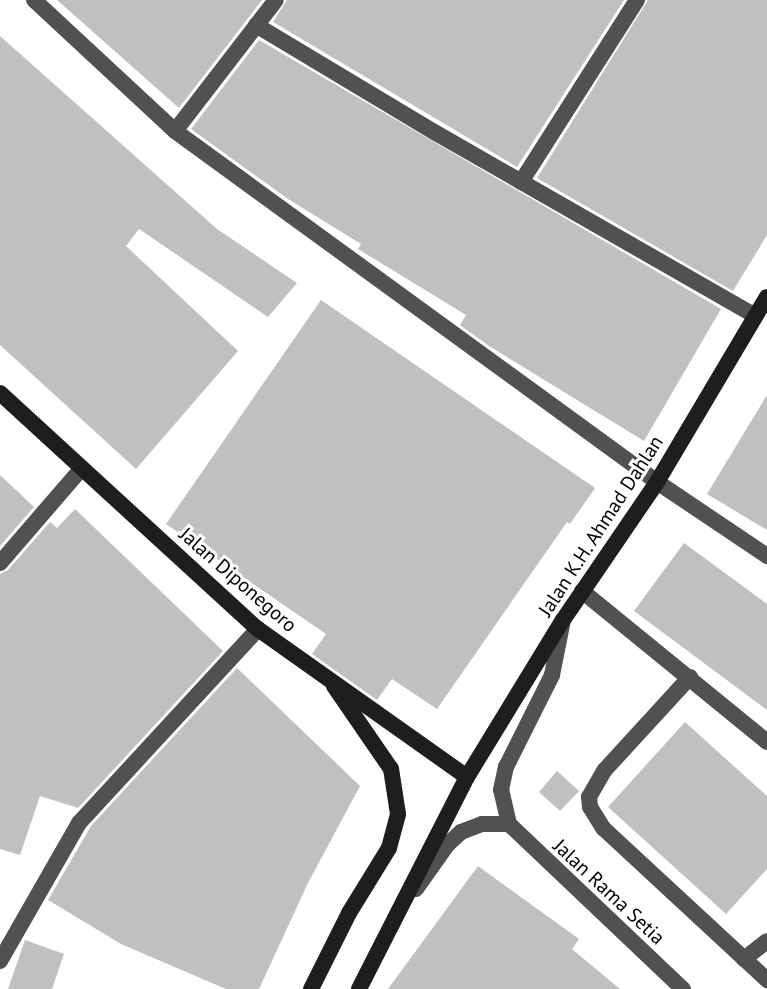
<!DOCTYPE html>
<html>
<head>
<meta charset="utf-8">
<style>
	body { margin:0 }
	#map { position:relative; width:767px; height:989px; overflow:hidden; background:#fff; font-family:"PT Sans",sans-serif }
	div>[style] { position:absolute }
	[style*='--x'] { left:calc(var(--x)*1px); top:calc(var(--y)*1px); width:calc(var(--w)*1px); rotate:calc(var(--a)*1deg) }
	.building>* { inset:0; background:#c0c0c0 }
	.service>* { height:16px; margin:-8px; padding:0 8px; transform-origin:8px; border-radius:8px; background:#515151 }
	.minor>* { height:16px; margin:-8px; padding:0 8px; transform-origin:8px; border-radius:8px; background:#515151 }
	.tertiary>* { height:16px; margin:-8px; padding:0 8px; transform-origin:8px; border-radius:8px; background:#515151 }
	.secondary>* { height:16px; margin:-8px; padding:0 8px; transform-origin:8px; border-radius:8px; background:#1e1e1e }
	span { translate:-50% -50%; white-space:nowrap; text-align:center; line-height:1.15; -webkit-text-stroke:6px #fff; paint-order:stroke }
	.street-label { font-size:20px; color:#000 }
</style>
</head>
<body>
<div id="map">
	<div class="building">
		<i style="clip-path:polygon(57px 0,262px 0,179px 108px)"></i>
		<i style="clip-path:polygon(287px 0,624px 0,517px 167px,273px 22px)"></i>
		<i style="clip-path:polygon(648px 0,767px 0,767px 235px,733px 291px,537px 178px)"></i>
		<i style="clip-path:polygon(0 36px,217px 229px,297px 283px,268px 317px,139px 229px,126px 246px,238px 351px,136px 469px,0 345px)"></i>
		<i style="clip-path:polygon(259px 40px,721px 309px,644px 441px,489px 346px,460px 325px,466px 315px,358px 249px,361px 244px,288px 199px,191px 129px)"></i>
		<i style="clip-path:polygon(321px 300px,595px 488px,570px 524px,567px 522px,437px 709px,392px 679px,377px 700px,312px 654px,326px 634px,166px 524px)"></i>
		<i style="clip-path:polygon(767px 395px,767px 530px,707px 494px)"></i>
		<i style="clip-path:polygon(0 475px,34px 507px,0 546px)"></i>
		<i style="clip-path:polygon(75px 509px,223px 651px,78px 808px,40px 796px,20px 855px,0 849px,0 574px,8px 570px,50px 522px,57px 528px)"></i>
		<i style="clip-path:polygon(684px 543px,767px 604px,767px 710px,634px 611px)"></i>
		<i style="clip-path:polygon(237px 668px,360px 786px,308px 883px,259px 989px,226px 989px,121px 944px,48px 900px,91px 826px)"></i>
		<i style="clip-path:polygon(685px 722px,767px 796px,767px 869px,726px 914px,608px 807px)"></i>
		<i style="clip-path:polygon(557px 771px,579px 791px,560px 811px,539px 792px)"></i>
		<i style="clip-path:polygon(478px 866px,579px 939px,572px 949px,620px 989px,388px 989px)"></i>
		<i style="clip-path:polygon(25px 940px,64px 954px,52px 989px,8px 989px)"></i>
	</div>
	<div class="service">
		<i style="--x:34;--y:0;--w:192;--a:42.9"></i>
		<i style="--x:175;--y:131;--w:596;--a:36.06"></i>
		<i style="--x:256;--y:25;--w:210;--a:31"></i>
		<i style="--x:436;--y:133;--w:368;--a:29.8"></i>
		<i style="--x:175;--y:131;--w:165;--a:-52.4"></i>
		<i style="--x:521;--y:182;--w:216;--a:-57.5"></i>
		<i style="--x:582;--y:591;--w:239;--a:39.2"></i>
		<i style="--x:690;--y:677;--w:127;--a:132.5"></i>
		<i style="--x:604;--y:771;--w:30;--a:120"></i>
		<i style="--x:589;--y:797;--w:10;--a:84"></i>
		<i style="--x:590;--y:807;--w:25;--a:58"></i>
		<i style="--x:603;--y:828;--w:224;--a:42.8"></i>
		<i style="--x:744;--y:959;--w:29;--a:-38"></i>
	</div>
	<div class="minor">
		<i style="--x:657;--y:482;--w:133;--a:33.9"></i>
		<i style="--x:0;--y:563;--w:125;--a:-49.2"></i>
		<i style="--x:0;--y:961;--w:159;--a:-60.2"></i>
		<i style="--x:79;--y:823;--w:264;--a:-47.3"></i>
	</div>
	<div class="tertiary">
		<i style="--x:509;--y:824;--w:240;--a:43.5"></i>
		<i style="--x:509;--y:824;--w:35;--a:-103"></i>
		<i style="--x:501;--y:790;--w:24;--a:-78"></i>
		<i style="--x:506;--y:767;--w:103;--a:-63.4"></i>
		<i style="--x:552;--y:675;--w:56;--a:-78.7"></i>
		<i style="--x:416;--y:889;--w:54;--a:-54.8"></i>
		<i style="--x:447;--y:845;--w:19;--a:-43"></i>
		<i style="--x:461;--y:832;--w:22;--a:-21"></i>
		<i style="--x:482;--y:824;--w:27;--a:0"></i>
	</div>
	<div class="secondary">
		<i style="--x:0;--y:393;--w:350;--a:42.5"></i>
		<i style="--x:258;--y:629;--w:256;--a:35.3"></i>
		<i style="--x:311;--y:989;--w:85;--a:-63.4"></i>
		<i style="--x:349;--y:913;--w:76;--a:-58.4"></i>
		<i style="--x:389;--y:848;--w:35;--a:-75"></i>
		<i style="--x:398;--y:814;--w:46;--a:-98.8"></i>
		<i style="--x:391;--y:769;--w:101;--a:-124.5"></i>
		<i style="--x:359;--y:989;--w:238;--a:-63"></i>
		<i style="--x:467;--y:777;--w:184;--a:-58.6"></i>
		<i style="--x:563;--y:620;--w:167;--a:-55.7"></i>
		<i style="--x:657;--y:482;--w:215;--a:-59.3"></i>
	</div>
	<div class="street-label">
		<span style="left:601px;top:526px;rotate:-57deg">Jalan K.H. Ahmad Dahlan</span>
		<span style="left:238px;top:580px;rotate:41deg">Jalan Diponegoro</span>
		<span style="left:609px;top:892px;rotate:43deg">Jalan Rama Setia</span>
	</div>
</div>
</body>
</html>
